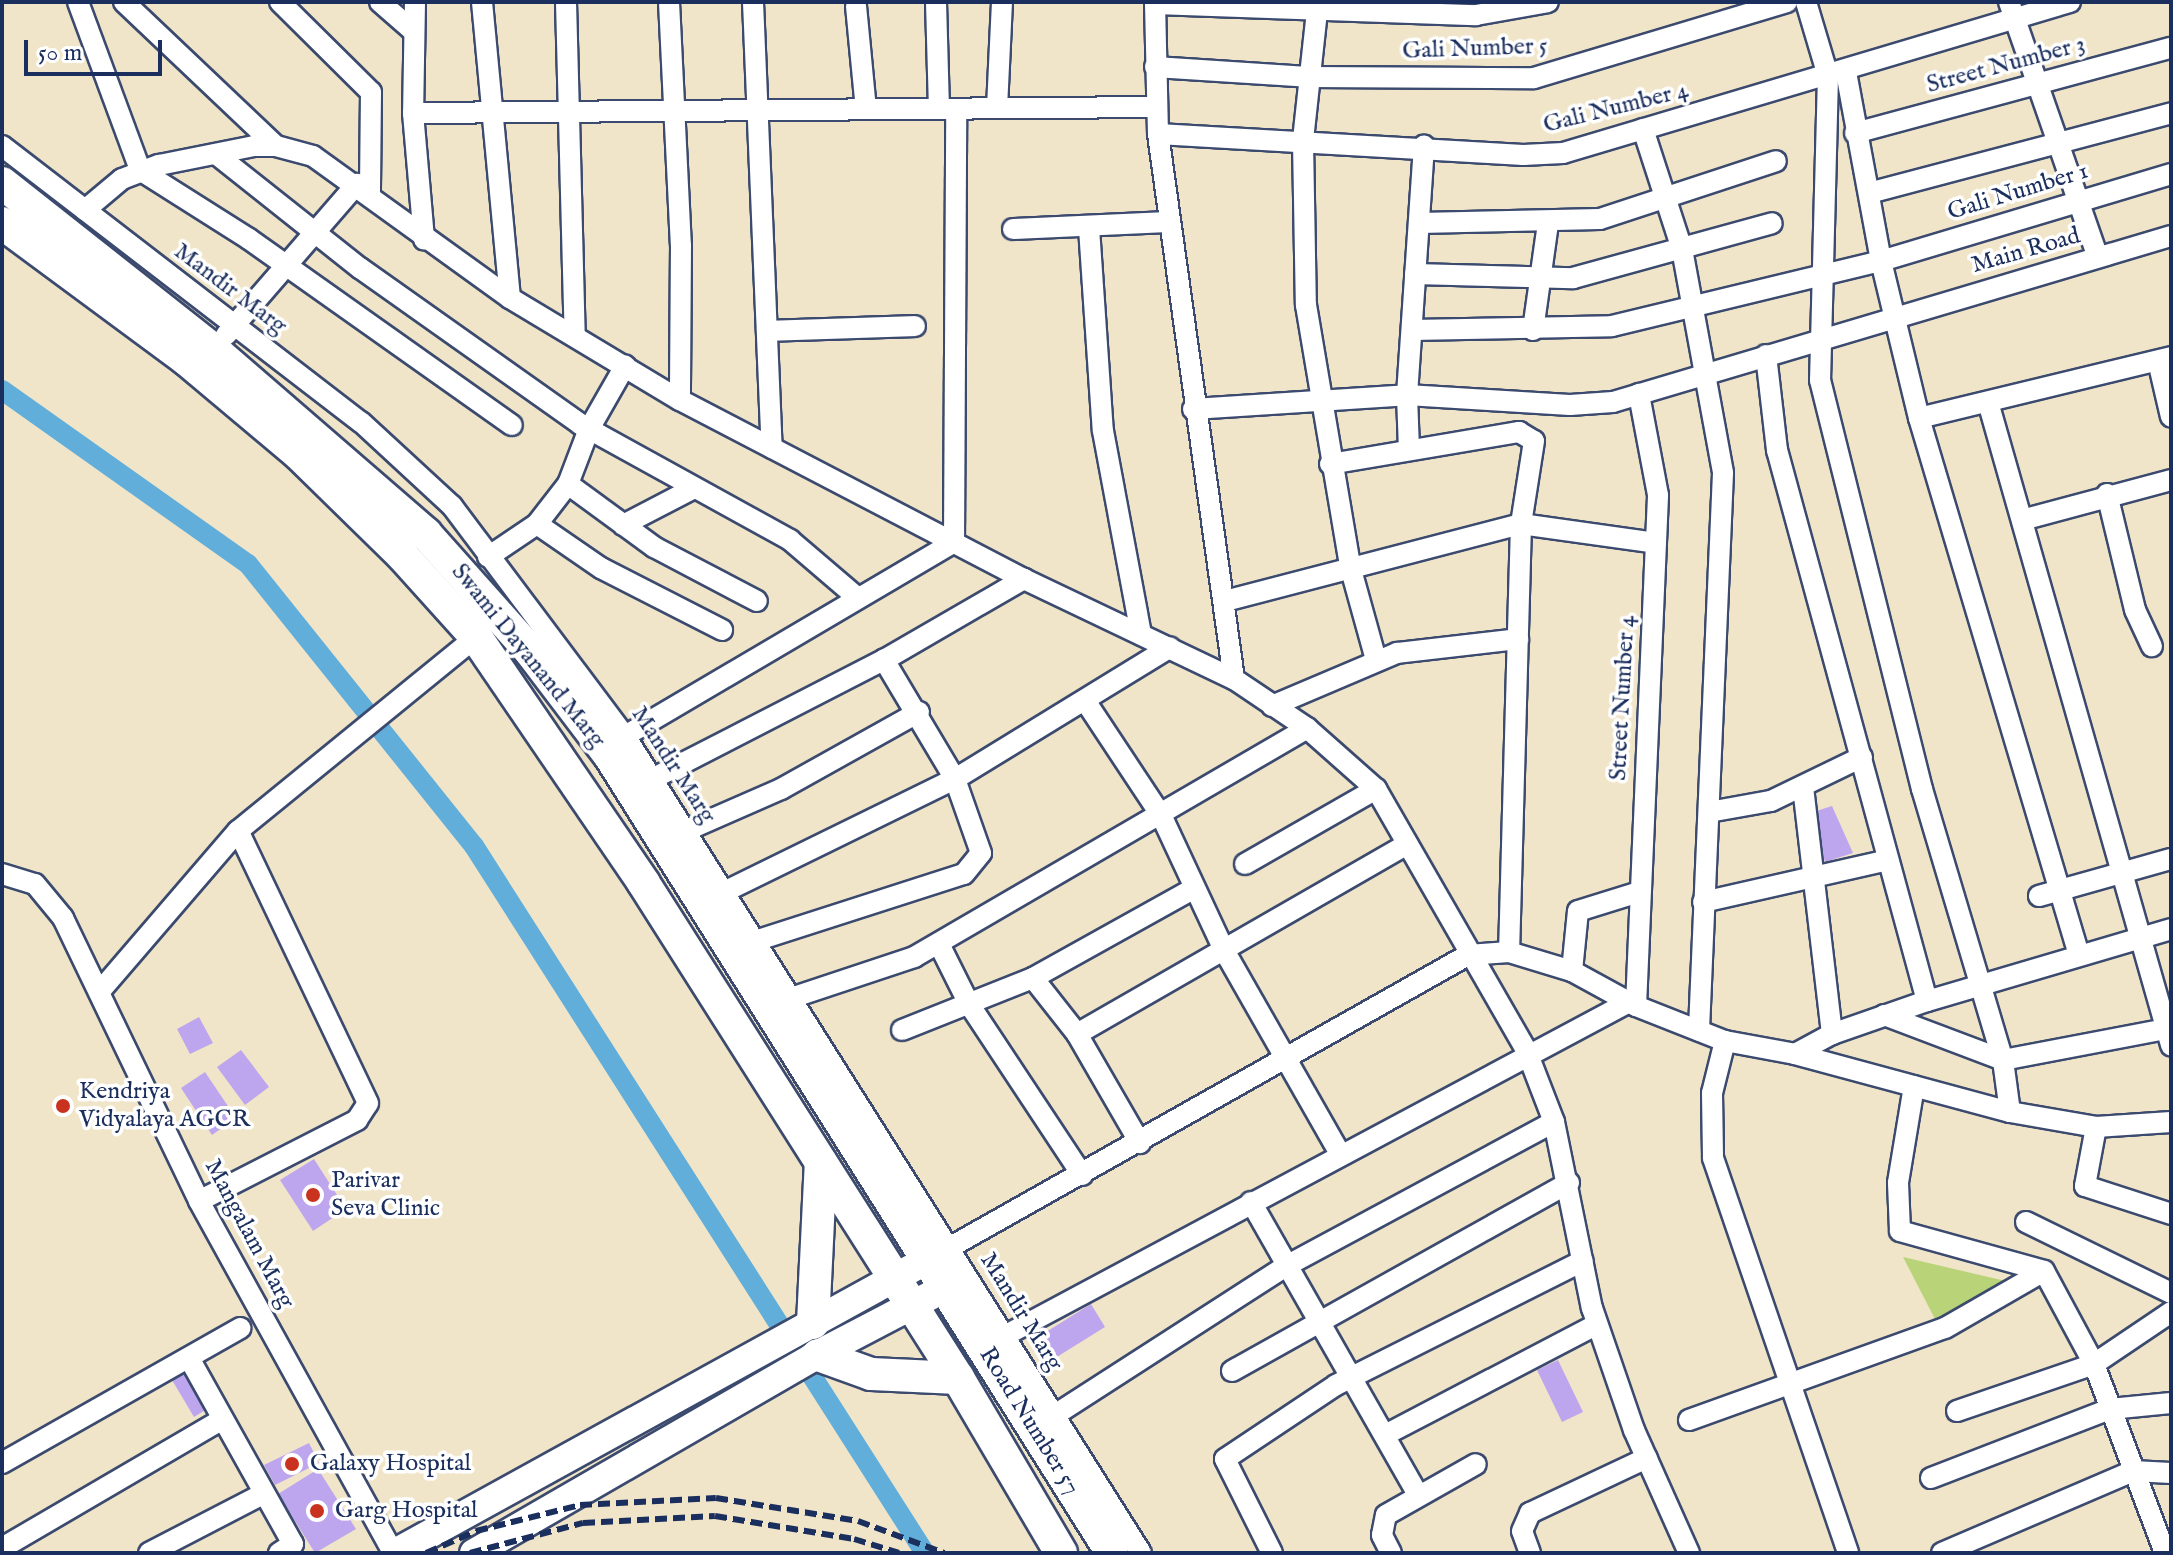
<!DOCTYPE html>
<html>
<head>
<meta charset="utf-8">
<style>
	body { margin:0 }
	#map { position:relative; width:2173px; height:1555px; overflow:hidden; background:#f0e5c9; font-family:"IM FELL English",serif }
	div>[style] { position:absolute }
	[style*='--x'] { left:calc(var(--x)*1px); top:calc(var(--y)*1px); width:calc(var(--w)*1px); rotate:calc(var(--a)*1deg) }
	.green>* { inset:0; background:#b9d378 }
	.canal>* { height:20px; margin:-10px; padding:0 10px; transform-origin:10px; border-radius:10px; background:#61aeda }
	.building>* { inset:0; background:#bea6ef }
	.roads { filter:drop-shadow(2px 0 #3b4a6e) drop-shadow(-2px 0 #3b4a6e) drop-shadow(0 2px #3b4a6e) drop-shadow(0 -2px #3b4a6e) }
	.minor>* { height:20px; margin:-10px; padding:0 10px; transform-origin:10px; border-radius:10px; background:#fff }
	.secondary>* { height:28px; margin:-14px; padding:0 14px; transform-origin:14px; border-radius:14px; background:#fff }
	.primary>* { height:32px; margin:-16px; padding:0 16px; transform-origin:16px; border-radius:16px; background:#fff }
	.rail>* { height:6px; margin-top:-3px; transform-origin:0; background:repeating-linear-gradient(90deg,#1b2f5e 0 12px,transparent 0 18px) }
	.dots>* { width:22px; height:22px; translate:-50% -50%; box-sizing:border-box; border:4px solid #fff; border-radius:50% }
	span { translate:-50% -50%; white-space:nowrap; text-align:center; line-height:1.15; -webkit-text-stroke:7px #fff; paint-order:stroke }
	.street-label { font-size:24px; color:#1b2f5e }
	.poi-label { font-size:24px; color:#1b2f5e }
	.left { translate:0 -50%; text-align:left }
	.frame { position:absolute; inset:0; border:4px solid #1b2f5e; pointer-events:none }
	.scale { position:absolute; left:24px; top:40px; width:138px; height:36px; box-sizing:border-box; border:4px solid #1b2f5e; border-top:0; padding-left:10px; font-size:24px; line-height:28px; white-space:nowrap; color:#1b2f5e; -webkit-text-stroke:6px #fff; paint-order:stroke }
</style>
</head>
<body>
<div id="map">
	<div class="green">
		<i style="clip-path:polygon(1903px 1257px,2014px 1283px,1935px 1319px)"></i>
	</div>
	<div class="canal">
		<i style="--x:2;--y:390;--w:301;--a:35.3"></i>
		<i style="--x:248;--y:564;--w:361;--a:51.3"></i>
		<i style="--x:474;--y:846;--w:839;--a:57.47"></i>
	</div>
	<div class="building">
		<i style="clip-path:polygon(1832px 806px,1853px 853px,1825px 862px,1810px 813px)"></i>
		<i style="clip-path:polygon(199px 1017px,213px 1043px,190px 1054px,177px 1029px)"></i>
		<i style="clip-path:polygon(241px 1050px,269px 1087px,245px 1105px,217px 1067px)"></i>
		<i style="clip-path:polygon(205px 1072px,236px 1118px,212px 1135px,181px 1088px)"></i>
		<i style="clip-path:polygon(314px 1159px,346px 1209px,313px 1231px,280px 1180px)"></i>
		<i style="clip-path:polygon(1091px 1304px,1105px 1327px,1052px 1360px,1038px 1337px)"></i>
		<i style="clip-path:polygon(1558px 1360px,1583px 1412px,1562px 1422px,1537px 1370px)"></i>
		<i style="clip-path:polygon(186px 1364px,212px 1406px,194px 1417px,169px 1375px)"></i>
		<i style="clip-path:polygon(309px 1443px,319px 1463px,275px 1485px,264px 1465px)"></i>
		<i style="clip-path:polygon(318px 1469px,356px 1529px,315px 1553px,278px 1494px)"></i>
	</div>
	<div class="roads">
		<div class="minor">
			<i style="--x:78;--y:2;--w:179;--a:69.7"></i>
			<i style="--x:140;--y:170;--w:129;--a:32.3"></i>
			<i style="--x:249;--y:239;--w:322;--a:35.3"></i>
			<i style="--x:124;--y:2;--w:209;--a:43.5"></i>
			<i style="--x:280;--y:2;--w:128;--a:44.7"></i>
			<i style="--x:371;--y:92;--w:103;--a:90.6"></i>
			<i style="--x:380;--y:2;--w:43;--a:41.2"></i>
			<i style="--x:415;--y:2;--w:111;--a:91"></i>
			<i style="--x:413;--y:113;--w:127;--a:85"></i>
			<i style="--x:482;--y:2;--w:297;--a:84.6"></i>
			<i style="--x:566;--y:2;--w:334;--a:88.5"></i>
			<i style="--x:669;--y:2;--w:243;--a:87.2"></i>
			<i style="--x:681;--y:245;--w:155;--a:90.4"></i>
			<i style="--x:753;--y:2;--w:446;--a:87.6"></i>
			<i style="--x:936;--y:2;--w:107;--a:88.4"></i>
			<i style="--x:1155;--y:2;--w:132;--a:88.7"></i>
			<i style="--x:1158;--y:134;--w:550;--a:82.06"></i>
			<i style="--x:1318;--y:2;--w:140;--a:96.2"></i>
			<i style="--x:1303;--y:141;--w:164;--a:89"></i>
			<i style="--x:1306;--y:305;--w:265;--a:80.4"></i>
			<i style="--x:1350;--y:566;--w:98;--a:74.5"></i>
			<i style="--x:1806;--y:2;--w:77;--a:73.4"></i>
			<i style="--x:1828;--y:76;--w:304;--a:91.5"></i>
			<i style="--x:1820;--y:380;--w:422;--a:76"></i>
			<i style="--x:1922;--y:789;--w:283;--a:73.4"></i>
			<i style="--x:2009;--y:2;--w:270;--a:70.8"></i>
			<i style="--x:1155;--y:4;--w:321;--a:2"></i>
			<i style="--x:1476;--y:15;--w:73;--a:-10.2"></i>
			<i style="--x:856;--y:6;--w:103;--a:84.5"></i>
			<i style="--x:1155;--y:67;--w:153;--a:3.7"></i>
			<i style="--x:1308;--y:77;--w:226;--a:0.3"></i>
			<i style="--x:1534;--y:78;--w:264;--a:-16.7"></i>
			<i style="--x:1846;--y:72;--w:192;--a:79.5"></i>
			<i style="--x:1881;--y:261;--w:162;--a:76.4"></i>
			<i style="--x:1919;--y:418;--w:560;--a:73.41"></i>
			<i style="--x:997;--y:108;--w:106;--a:-87.3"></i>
			<i style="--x:413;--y:113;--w:742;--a:-0.46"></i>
			<i style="--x:1643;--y:129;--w:126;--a:72"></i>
			<i style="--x:1682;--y:249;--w:228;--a:79.6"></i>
			<i style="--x:1723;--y:473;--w:558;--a:92.47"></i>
			<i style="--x:1855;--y:133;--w:327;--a:-15.1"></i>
			<i style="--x:1158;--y:134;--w:366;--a:3.3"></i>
			<i style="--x:1523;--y:155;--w:40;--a:-2.9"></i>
			<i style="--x:1563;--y:153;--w:529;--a:-16.59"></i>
			<i style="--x:2;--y:146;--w:453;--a:37.6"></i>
			<i style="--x:361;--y:422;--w:124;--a:42.7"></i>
			<i style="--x:452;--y:506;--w:288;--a:53.1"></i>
			<i style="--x:625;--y:736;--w:966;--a:57.72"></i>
			<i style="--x:216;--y:154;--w:184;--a:38.4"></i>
			<i style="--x:360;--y:268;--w:270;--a:35.3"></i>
			<i style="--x:580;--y:424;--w:240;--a:28.9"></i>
			<i style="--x:790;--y:540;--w:89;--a:40.5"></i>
			<i style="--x:1869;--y:193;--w:312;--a:-14.8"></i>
			<i style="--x:85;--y:210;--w:48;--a:-40"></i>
			<i style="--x:122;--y:179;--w:40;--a:-21"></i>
			<i style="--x:159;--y:165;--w:97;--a:-11.3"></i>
			<i style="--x:254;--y:146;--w:22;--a:0"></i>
			<i style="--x:276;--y:146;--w:38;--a:15"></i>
			<i style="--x:313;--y:156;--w:243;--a:35.8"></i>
			<i style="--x:510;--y:298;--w:198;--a:31"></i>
			<i style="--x:680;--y:400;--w:388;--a:27.5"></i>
			<i style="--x:1024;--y:579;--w:233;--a:25.5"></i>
			<i style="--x:1234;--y:679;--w:88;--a:33.9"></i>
			<i style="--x:1307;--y:728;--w:92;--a:41.5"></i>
			<i style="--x:1376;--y:789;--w:303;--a:60.1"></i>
			<i style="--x:1527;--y:1052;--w:75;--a:68.9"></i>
			<i style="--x:1554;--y:1122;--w:190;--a:78.5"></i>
			<i style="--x:1592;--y:1308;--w:129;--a:71"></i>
			<i style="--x:1634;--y:1430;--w:135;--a:65.9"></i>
			<i style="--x:1419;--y:223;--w:181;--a:-1.3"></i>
			<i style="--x:1600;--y:219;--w:185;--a:-18.2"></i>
			<i style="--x:1089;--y:228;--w:203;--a:86.1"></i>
			<i style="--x:1103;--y:431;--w:207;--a:79.4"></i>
			<i style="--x:1013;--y:229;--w:156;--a:-2.6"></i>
			<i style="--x:1415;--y:274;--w:158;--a:1.5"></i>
			<i style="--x:1573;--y:278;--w:206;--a:-15.4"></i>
			<i style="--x:1412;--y:330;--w:200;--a:-1.1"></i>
			<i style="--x:1612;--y:326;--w:277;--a:-13.6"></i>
			<i style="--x:1881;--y:261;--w:303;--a:-16.7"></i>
			<i style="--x:1533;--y:330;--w:108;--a:-82"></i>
			<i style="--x:767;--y:331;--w:148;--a:-1.9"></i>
			<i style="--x:226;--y:335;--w:200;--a:-49.1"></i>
			<i style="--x:1766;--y:355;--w:96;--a:83.4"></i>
			<i style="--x:1777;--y:450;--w:571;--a:74.77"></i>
			<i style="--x:2158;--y:361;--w:57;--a:76.9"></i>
			<i style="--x:1988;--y:402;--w:669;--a:74.11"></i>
			<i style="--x:1193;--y:409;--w:214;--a:-3.7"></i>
			<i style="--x:1407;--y:395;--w:163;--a:3.5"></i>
			<i style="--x:1570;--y:405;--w:43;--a:-4"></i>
			<i style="--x:1613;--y:402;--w:582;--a:-16.57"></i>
			<i style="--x:1919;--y:418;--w:259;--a:-13.6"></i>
			<i style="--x:1409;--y:450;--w:55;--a:-92.1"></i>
			<i style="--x:1407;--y:395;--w:250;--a:-86.1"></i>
			<i style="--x:1330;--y:464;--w:192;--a:-9.6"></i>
			<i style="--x:1519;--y:432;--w:17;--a:31"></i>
			<i style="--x:1534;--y:441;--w:84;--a:98.9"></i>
			<i style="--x:1521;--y:524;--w:428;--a:91.6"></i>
			<i style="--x:568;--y:484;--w:107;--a:36.2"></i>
			<i style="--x:654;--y:547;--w:116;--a:27.7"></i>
			<i style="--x:2107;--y:494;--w:119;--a:76.4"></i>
			<i style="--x:2135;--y:610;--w:40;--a:65"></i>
			<i style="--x:2022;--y:520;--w:154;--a:-15"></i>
			<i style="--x:537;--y:524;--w:78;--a:34.5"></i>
			<i style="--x:601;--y:568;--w:136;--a:27.1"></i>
			<i style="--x:623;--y:525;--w:80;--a:-27.5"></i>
			<i style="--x:488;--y:557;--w:59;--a:-34"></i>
			<i style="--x:537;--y:524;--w:51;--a:-52.2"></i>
			<i style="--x:568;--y:484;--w:59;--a:-69.1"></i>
			<i style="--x:589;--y:429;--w:73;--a:-60.3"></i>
			<i style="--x:1225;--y:601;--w:306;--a:-14.6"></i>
			<i style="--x:1521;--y:524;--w:136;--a:8"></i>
			<i style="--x:1086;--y:702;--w:138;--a:56.5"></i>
			<i style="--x:1162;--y:817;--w:149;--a:65"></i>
			<i style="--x:1225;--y:952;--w:232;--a:60.3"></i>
			<i style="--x:1272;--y:706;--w:136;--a:-23"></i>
			<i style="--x:1397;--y:653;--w:122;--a:-6.6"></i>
			<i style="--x:625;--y:736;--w:382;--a:-30.5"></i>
			<i style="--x:954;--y:542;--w:433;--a:-89.7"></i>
			<i style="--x:652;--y:779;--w:261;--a:-27.2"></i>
			<i style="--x:884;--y:660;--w:162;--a:-30.1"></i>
			<i style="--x:1803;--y:787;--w:249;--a:83.3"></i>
			<i style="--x:1709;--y:812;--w:63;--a:-10.1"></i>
			<i style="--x:1771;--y:801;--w:101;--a:-25.8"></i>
			<i style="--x:685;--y:831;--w:105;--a:-23.6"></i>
			<i style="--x:781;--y:789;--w:158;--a:-29.2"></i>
			<i style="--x:1245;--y:864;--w:151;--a:-29.8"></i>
			<i style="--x:2;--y:874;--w:34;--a:17"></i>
			<i style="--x:35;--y:884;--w:44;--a:50.5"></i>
			<i style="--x:63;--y:918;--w:314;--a:64.3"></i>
			<i style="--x:199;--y:1201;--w:402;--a:61.1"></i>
			<i style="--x:726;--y:891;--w:255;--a:-26.1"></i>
			<i style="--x:955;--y:779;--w:252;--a:-31.5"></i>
			<i style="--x:2039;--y:896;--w:137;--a:-15.7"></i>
			<i style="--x:1703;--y:902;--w:190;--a:-12.8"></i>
			<i style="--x:755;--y:941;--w:219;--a:-17.8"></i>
			<i style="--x:964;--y:874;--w:27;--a:-51"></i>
			<i style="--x:981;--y:853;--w:78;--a:-109.4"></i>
			<i style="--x:955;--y:779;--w:139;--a:-120.8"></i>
			<i style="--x:939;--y:944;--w:67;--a:63.4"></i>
			<i style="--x:969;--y:1004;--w:205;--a:56.5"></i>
			<i style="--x:1572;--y:971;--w:60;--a:-84.3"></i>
			<i style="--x:1578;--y:911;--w:64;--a:-17.3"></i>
			<i style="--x:1033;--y:978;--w:71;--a:51.8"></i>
			<i style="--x:1077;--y:1034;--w:126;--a:60"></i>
			<i style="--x:101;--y:990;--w:210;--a:-49.3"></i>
			<i style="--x:238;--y:831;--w:307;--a:-39.2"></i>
			<i style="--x:791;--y:998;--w:130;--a:-18.4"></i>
			<i style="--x:914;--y:957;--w:455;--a:-30.2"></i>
			<i style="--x:1636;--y:1006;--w:511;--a:-87.53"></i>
			<i style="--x:1658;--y:495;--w:103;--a:-100.7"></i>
			<i style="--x:1884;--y:1015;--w:127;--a:20.7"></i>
			<i style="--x:902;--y:1030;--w:141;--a:-21.7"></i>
			<i style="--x:1033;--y:978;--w:183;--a:-29.1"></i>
			<i style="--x:1077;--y:1034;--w:381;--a:-29.9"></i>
			<i style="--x:1725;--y:1041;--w:54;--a:104"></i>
			<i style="--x:1712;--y:1093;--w:65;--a:89.1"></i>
			<i style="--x:1713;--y:1158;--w:417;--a:71.1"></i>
			<i style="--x:1795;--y:1054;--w:42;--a:-28.4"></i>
			<i style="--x:1832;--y:1034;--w:101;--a:-19.2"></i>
			<i style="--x:1927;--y:1001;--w:254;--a:-16.4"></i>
			<i style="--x:1914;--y:1086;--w:98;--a:99.4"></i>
			<i style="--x:1898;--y:1183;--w:48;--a:87.6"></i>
			<i style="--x:1900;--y:1231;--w:149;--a:15.5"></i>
			<i style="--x:2044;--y:1271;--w:106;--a:61.7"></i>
			<i style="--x:2094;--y:1364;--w:202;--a:69.4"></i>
			<i style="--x:2010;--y:1112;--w:52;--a:-97.7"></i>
			<i style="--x:2003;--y:1060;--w:171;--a:-10.8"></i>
			<i style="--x:2096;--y:1127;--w:60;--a:100.6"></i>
			<i style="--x:2085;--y:1186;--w:90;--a:18"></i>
			<i style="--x:199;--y:1201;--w:178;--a:-27.1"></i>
			<i style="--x:357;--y:1120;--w:20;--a:-57"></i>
			<i style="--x:368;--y:1103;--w:301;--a:-115.5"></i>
			<i style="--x:1251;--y:1202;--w:337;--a:60.3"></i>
			<i style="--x:2026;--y:1222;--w:161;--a:26.1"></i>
			<i style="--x:938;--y:1254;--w:609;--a:-29.43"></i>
			<i style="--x:1468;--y:955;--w:41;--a:-4.2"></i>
			<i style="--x:1509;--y:952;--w:66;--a:16.8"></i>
			<i style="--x:1572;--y:971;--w:73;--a:28.7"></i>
			<i style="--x:1636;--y:1006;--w:96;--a:21.5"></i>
			<i style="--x:1725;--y:1041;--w:71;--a:10.5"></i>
			<i style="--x:1795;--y:1054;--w:223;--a:15.1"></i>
			<i style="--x:2010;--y:1112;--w:87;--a:9.9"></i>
			<i style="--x:2096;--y:1127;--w:75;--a:-3.8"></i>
			<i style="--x:993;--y:1342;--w:721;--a:-28.13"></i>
			<i style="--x:189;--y:1358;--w:213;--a:60.8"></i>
			<i style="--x:293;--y:1544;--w:17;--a:147"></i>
			<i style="--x:1232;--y:1371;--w:386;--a:-29.2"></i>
			<i style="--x:1957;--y:1411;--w:145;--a:-18.9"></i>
			<i style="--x:2094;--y:1364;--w:93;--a:-34"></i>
			<i style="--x:1689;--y:1420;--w:272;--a:-19.8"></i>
			<i style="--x:1945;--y:1328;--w:114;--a:-29.9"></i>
			<i style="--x:1044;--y:1422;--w:290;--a:-32.8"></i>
			<i style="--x:1288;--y:1265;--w:302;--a:-28.3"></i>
			<i style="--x:1385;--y:1435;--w:239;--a:-27.6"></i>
			<i style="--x:2;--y:1463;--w:274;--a:-29.5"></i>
			<i style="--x:1931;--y:1478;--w:192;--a:-21.1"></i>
			<i style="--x:2110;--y:1409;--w:61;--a:-5.6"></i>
			<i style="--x:2;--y:1548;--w:254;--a:-30.3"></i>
			<i style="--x:149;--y:1553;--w:128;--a:-27.4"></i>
			<i style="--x:1272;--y:1553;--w:105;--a:-116.6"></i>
			<i style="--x:1225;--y:1459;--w:133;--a:-33.7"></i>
			<i style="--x:1336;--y:1385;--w:276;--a:-26.7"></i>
			<i style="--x:1391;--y:1553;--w:20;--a:-117"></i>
			<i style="--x:1382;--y:1535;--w:20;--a:-79"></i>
			<i style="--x:1386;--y:1515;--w:103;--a:-29.5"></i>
			<i style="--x:1530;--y:1553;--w:23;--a:-110"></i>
			<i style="--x:1522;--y:1531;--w:20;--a:-66"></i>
			<i style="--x:1530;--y:1513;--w:129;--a:-25.2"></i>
			<i style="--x:1942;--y:1553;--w:208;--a:-23.2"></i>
			<i style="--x:2133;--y:1471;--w:38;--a:3"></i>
		</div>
		<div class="secondary">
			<i style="--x:395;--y:1553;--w:607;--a:-28.84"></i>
			<i style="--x:474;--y:1553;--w:392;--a:-30"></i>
			<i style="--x:813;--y:1357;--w:149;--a:-27.6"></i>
		</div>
		<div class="primary">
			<i style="--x:2;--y:183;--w:271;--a:38.3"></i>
			<i style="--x:215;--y:351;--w:279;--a:40.9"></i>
			<i style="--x:426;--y:534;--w:158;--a:48.3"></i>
			<i style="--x:531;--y:652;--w:131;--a:52.8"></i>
			<i style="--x:610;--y:756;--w:942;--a:57.79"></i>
			<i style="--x:2;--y:223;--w:229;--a:36.5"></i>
			<i style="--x:186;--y:359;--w:146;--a:40"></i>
			<i style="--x:298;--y:453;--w:147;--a:44.4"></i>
			<i style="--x:403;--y:556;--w:109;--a:48"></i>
			<i style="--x:476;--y:637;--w:297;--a:55.7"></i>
			<i style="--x:643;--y:882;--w:588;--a:57.58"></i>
			<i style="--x:958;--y:1378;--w:203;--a:59.5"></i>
			<i style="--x:813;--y:1323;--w:161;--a:-87.2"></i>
			<i style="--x:818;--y:1355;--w:56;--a:19.7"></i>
			<i style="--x:871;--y:1374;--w:87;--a:2.6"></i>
		</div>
	</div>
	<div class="rail">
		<i style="--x:426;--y:1553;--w:55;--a:-23.7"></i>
		<i style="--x:476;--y:1531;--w:107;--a:-14"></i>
		<i style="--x:580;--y:1505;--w:136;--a:-2.9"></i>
		<i style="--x:716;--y:1498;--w:144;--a:9.2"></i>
		<i style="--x:858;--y:1521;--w:92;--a:20.4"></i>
		<i style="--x:470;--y:1553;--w:117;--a:-14.9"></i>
		<i style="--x:583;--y:1523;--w:132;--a:-3"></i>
		<i style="--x:715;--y:1516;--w:141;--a:9.4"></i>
		<i style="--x:854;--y:1539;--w:47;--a:17.3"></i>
	</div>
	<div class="dots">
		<i style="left:63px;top:1106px;background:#c8321e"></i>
		<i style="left:313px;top:1195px;background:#c8321e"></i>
		<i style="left:292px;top:1464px;background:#c8321e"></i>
		<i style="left:317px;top:1511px;background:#c8321e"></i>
	</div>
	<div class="street-label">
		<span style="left:1475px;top:49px;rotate:-2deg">Gali Number 5</span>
		<span style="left:2006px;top:65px;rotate:-15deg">Street Number 3</span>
		<span style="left:1616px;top:108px;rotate:-14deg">Gali Number 4</span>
		<span style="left:2018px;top:192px;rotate:-17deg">Gali Number 1</span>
		<span style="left:2026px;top:251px;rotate:-16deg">Main Road</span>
		<span style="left:230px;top:289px;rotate:37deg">Mandir Marg</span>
		<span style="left:528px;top:656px;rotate:51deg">Swami Dayanand Marg</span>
		<span style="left:1623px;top:698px;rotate:-87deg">Street Number 4</span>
		<span style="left:673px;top:765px;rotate:57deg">Mandir Marg</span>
		<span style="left:249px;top:1234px;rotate:62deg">Mangalam Marg</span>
		<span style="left:1021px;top:1312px;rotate:58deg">Mandir Marg</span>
		<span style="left:1029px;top:1421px;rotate:58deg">Road Number 57</span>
	</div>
	<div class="poi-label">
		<span class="left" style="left:79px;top:1106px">Kendriya<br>Vidyalaya AGCR</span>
		<span class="left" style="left:331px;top:1195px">Parivar<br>Seva Clinic</span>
		<span class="left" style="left:310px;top:1464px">Galaxy Hospital</span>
		<span class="left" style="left:335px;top:1511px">Garg Hospital</span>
	</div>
	<div class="frame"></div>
	<div class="scale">50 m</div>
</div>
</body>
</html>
